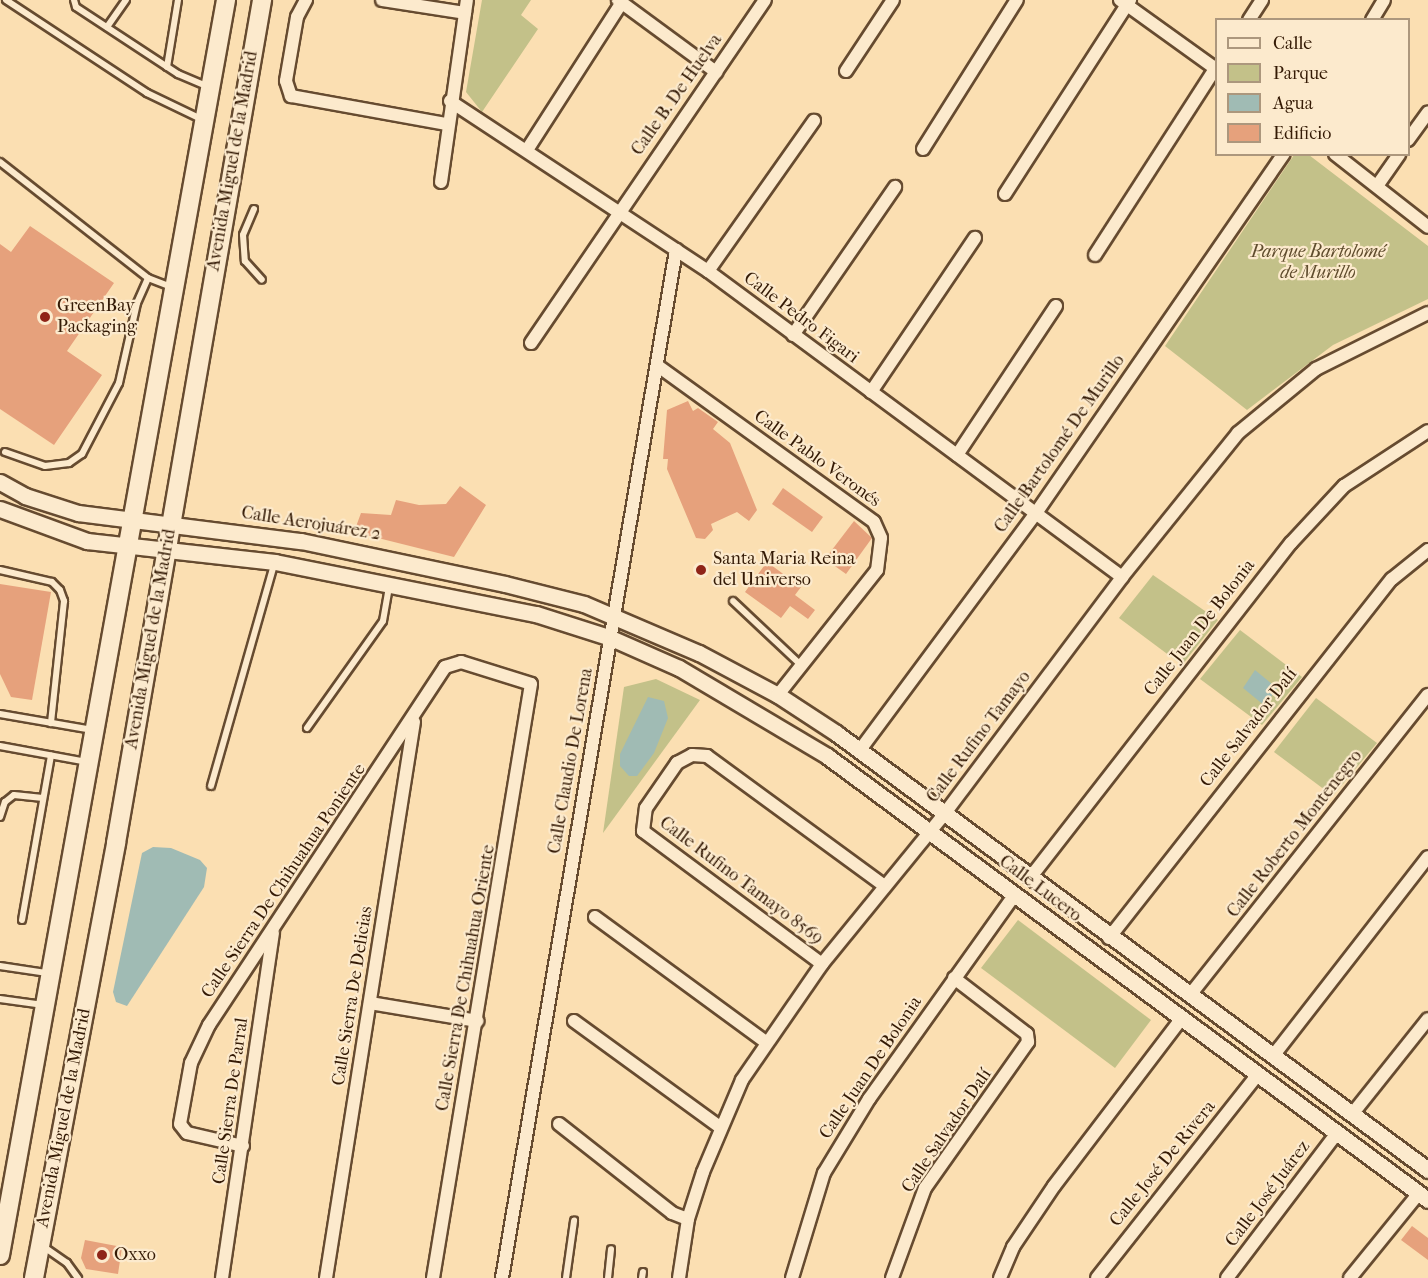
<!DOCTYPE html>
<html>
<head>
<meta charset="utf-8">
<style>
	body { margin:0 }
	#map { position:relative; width:1428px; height:1278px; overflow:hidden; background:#fbdfb2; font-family:"IM FELL French Canon",serif }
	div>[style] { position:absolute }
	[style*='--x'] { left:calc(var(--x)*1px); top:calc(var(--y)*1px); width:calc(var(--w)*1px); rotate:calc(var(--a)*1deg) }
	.green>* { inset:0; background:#c3c189 }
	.water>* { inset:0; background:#a0bbb4 }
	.building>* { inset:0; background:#e6a17c }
	.roads { filter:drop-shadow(2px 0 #664b30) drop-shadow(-2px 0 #664b30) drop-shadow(0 2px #664b30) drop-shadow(0 -2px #664b30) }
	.service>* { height:6px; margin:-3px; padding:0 3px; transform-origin:3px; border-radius:3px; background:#fceacd }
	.minor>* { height:12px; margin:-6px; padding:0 6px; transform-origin:6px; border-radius:6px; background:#fceacd }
	.tertiary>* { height:15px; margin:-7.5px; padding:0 7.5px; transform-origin:7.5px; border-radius:7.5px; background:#fceacd }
	.secondary>* { height:18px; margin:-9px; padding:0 9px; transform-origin:9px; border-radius:9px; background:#fceacd }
	.dots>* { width:16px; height:16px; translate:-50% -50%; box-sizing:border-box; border:3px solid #fceacd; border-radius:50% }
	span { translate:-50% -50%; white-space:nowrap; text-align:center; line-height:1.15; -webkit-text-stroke:4.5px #fceacd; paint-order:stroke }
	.street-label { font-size:18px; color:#341a05 }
	.park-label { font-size:18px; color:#5f4c2d; font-style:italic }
	.poi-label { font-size:18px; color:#341a05 }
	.left { translate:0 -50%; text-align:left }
	.legend { position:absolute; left:1215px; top:18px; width:195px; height:138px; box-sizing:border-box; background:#fceacd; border:2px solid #ac977d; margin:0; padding:8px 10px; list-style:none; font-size:18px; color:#341a05 }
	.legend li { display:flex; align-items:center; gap:12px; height:30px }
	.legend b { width:30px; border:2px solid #ac977d }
</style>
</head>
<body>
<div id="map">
	<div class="green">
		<i style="clip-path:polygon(482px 0,531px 0,521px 15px,538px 29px,482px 112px,466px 92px)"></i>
		<i style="clip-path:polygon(1294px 155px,1309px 155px,1428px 246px,1428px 299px,1333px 345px,1247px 410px,1165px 346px)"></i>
		<i style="clip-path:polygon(1153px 575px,1218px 620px,1182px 665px,1119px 618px)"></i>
		<i style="clip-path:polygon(1240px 630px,1302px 677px,1262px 725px,1200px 679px)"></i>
		<i style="clip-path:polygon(656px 679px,700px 700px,603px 833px,624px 687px)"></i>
		<i style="clip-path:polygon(1316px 698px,1377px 743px,1333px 796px,1274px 752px)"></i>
		<i style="clip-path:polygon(1018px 920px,1151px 1020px,1115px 1068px,981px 968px)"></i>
	</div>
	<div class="water">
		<i style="clip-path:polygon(1255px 670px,1277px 688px,1265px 706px,1243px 688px)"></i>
		<i style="clip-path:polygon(648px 697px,664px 701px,668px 718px,654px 753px,637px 776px,629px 776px,620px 766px,620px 754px)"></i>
		<i style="clip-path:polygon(153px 847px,171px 848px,200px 860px,207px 868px,204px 887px,127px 1006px,116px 1002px,113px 992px,142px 853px)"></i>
	</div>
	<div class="building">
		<i style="clip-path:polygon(30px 226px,114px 283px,67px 351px,102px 375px,54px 445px,0 409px,0 244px,11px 252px)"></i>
		<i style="clip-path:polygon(688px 401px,693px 411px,698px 408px,718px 422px,713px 429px,730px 443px,757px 510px,749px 521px,737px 512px,711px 524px,713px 530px,705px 539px,696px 538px,667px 469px,668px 459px,663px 459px,667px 410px)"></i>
		<i style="clip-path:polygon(460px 486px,486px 505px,454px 557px,354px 532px,361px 513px,391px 515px,396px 500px,419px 505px,446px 504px)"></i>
		<i style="clip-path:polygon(783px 488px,823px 517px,812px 532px,772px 504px)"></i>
		<i style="clip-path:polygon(854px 521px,872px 538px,846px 574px,825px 559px)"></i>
		<i style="clip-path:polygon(767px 562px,801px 587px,795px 595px,815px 610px,808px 619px,790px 606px,781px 618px,745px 592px)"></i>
		<i style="clip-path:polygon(0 584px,51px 592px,32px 700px,11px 697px,0 674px)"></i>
		<i style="clip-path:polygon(1412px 1226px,1428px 1238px,1428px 1260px,1401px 1240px)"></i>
		<i style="clip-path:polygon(85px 1240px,122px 1247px,118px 1274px,86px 1269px,81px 1258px)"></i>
	</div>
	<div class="roads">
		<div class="service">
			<i style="--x:6;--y:0;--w:169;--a:33.4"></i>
			<i style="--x:147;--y:93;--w:60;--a:25.7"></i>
			<i style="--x:74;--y:0;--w:7;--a:74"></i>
			<i style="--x:76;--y:7;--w:122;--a:33.3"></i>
			<i style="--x:178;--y:74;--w:34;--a:23"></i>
			<i style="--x:107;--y:27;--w:33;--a:-55"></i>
			<i style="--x:167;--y:67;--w:68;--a:-80.7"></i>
			<i style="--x:0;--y:162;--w:188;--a:38.1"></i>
			<i style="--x:254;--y:209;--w:28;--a:113"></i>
			<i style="--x:243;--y:235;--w:26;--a:86"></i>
			<i style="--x:245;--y:261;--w:25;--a:48"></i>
			<i style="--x:5;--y:452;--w:42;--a:19.3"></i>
			<i style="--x:45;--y:466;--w:24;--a:-7"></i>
			<i style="--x:69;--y:463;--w:16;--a:-35"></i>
			<i style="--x:82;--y:454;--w:80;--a:-62.5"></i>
			<i style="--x:119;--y:383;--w:82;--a:-77.3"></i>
			<i style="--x:137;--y:303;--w:27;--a:-66"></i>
			<i style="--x:148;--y:278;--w:25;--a:21"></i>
			<i style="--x:0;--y:570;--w:53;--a:13"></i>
			<i style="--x:52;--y:582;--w:11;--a:45"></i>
			<i style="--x:60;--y:590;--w:12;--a:70"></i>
			<i style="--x:64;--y:601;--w:123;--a:96.1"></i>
			<i style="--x:733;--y:601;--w:93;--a:43.3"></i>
			<i style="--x:0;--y:714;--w:94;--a:9.8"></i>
			<i style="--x:307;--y:728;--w:131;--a:-54.6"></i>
			<i style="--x:383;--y:621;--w:36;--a:-80"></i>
			<i style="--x:0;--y:746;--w:88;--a:10.4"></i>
			<i style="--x:211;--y:786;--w:233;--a:-74.1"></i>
			<i style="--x:0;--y:817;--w:16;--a:-72"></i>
			<i style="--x:5;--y:802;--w:11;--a:-38"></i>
			<i style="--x:14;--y:795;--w:29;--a:6"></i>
			<i style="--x:22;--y:920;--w:167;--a:-80"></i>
			<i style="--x:0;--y:966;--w:48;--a:8.5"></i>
			<i style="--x:0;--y:999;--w:44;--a:7.8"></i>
			<i style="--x:44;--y:1247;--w:28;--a:35"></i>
			<i style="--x:67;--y:1263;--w:19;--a:54"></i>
			<i style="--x:566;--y:1278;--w:58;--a:-82"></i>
			<i style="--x:608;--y:1278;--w:29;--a:-84"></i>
			<i style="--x:642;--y:1278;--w:6;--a:-81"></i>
		</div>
		<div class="minor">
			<i style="--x:306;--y:0;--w:19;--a:118"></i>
			<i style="--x:297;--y:17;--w:65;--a:99.8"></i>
			<i style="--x:286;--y:81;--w:16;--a:72"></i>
			<i style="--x:291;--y:96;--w:158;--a:10.2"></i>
			<i style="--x:382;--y:0;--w:84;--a:8.9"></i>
			<i style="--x:618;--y:0;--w:122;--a:36.3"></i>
			<i style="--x:1120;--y:0;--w:118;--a:35.7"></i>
			<i style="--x:1249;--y:20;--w:24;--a:-57"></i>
			<i style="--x:1372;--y:20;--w:23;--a:-59"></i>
			<i style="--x:846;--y:71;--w:85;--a:-56.5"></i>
			<i style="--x:450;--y:101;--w:309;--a:33.4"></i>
			<i style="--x:708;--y:271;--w:515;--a:36.47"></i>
			<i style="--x:1408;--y:140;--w:34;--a:-54"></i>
			<i style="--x:923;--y:149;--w:176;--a:-57.8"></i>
			<i style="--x:527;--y:150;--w:176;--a:-57.3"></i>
			<i style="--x:1335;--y:154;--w:118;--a:38.1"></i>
			<i style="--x:441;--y:182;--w:184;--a:-81.9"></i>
			<i style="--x:1377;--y:186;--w:39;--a:-55"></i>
			<i style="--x:1005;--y:194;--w:231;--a:-57.2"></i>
			<i style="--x:1095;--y:255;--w:224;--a:-57.2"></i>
			<i style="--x:708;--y:271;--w:184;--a:-54.8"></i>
			<i style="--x:793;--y:335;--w:180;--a:-55.4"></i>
			<i style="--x:531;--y:343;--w:415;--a:-55.7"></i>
			<i style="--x:658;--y:366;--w:266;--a:35.8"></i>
			<i style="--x:874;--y:522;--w:17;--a:66"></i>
			<i style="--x:881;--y:538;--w:32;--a:97"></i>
			<i style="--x:877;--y:570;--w:159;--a:128.4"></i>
			<i style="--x:871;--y:392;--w:186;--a:-56"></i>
			<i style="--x:957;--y:455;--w:179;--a:-56.4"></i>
			<i style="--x:860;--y:750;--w:295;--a:-53.4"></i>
			<i style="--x:1036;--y:513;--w:436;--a:-55.4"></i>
			<i style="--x:1030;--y:878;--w:425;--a:-52.1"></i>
			<i style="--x:1291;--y:543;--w:78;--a:-47.1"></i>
			<i style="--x:1344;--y:486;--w:100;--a:-33.2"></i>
			<i style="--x:595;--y:917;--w:213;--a:36.2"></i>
			<i style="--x:1109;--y:938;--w:457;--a:-51.8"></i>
			<i style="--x:1392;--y:579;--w:46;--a:-38.9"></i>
			<i style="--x:822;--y:964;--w:223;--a:-143.4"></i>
			<i style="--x:643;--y:831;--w:23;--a:-83"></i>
			<i style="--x:646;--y:808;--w:55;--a:-55.4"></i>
			<i style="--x:677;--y:763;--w:17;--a:-28"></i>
			<i style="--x:692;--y:755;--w:15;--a:4"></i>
			<i style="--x:707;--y:756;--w:218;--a:36.2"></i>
			<i style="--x:1190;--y:995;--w:383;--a:-51.6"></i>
			<i style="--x:370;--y:1003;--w:109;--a:9.5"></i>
			<i style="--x:574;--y:1021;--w:180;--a:36"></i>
			<i style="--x:1273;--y:1056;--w:252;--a:-52.1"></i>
			<i style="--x:1353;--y:1113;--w:120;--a:-51.4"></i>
			<i style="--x:559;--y:1124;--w:144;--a:38.2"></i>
			<i style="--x:672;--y:1213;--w:17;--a:21"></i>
			<i style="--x:243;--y:1146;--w:57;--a:-166.9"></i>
			<i style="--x:187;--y:1133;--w:11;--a:-128"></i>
			<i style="--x:180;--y:1124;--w:62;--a:-79.8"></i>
			<i style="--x:191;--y:1063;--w:42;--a:-64.7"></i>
			<i style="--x:209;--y:1025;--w:429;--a:-56.6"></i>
			<i style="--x:445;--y:667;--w:17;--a:-17"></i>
			<i style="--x:461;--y:662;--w:73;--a:17.4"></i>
			<i style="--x:531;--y:684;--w:602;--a:99.37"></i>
			<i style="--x:222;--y:1278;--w:349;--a:-81.6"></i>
			<i style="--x:326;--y:1278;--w:563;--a:-81.01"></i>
			<i style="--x:502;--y:1278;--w:1043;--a:-80.39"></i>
			<i style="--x:679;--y:1278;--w:60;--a:-81.3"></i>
			<i style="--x:688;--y:1219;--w:49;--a:-72.3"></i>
			<i style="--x:703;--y:1172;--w:100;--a:-67"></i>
			<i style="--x:742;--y:1080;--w:141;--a:-55.4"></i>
			<i style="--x:822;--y:964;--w:195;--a:-50.8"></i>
			<i style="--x:945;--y:813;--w:295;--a:-53.1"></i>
			<i style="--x:1122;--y:577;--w:185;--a:-51.1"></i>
			<i style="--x:1238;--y:433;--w:101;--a:-39.4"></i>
			<i style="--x:1316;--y:369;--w:125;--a:-26.6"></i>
			<i style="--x:792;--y:1278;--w:110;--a:-73.1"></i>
			<i style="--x:824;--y:1173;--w:87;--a:-58.7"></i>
			<i style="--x:869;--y:1099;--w:252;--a:-54.5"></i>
			<i style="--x:892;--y:1278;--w:96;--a:-69.9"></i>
			<i style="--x:925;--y:1188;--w:179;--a:-54.8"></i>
			<i style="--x:1028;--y:1042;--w:8;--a:-97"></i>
			<i style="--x:1027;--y:1034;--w:92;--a:-142.5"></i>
			<i style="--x:1000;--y:1278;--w:34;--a:-67"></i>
			<i style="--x:1013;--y:1247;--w:73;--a:-56.1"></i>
			<i style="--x:1054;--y:1186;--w:210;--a:-52.7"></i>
			<i style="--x:1097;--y:1278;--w:260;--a:-51.7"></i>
			<i style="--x:1227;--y:1278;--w:183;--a:-52.8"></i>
			<i style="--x:1350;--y:1278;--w:109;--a:-50.9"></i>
		</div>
		<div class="tertiary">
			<i style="--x:0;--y:482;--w:29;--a:29"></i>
			<i style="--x:25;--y:496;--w:56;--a:17.8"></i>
			<i style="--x:78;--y:513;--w:225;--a:7.2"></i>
			<i style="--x:301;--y:541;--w:208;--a:11.9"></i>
			<i style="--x:505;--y:584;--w:81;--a:14.2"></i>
			<i style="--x:584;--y:604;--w:125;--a:23.1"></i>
			<i style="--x:699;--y:653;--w:89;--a:28"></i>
			<i style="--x:778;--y:695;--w:69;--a:33.2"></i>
			<i style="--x:836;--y:733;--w:736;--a:36.43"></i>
			<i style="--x:0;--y:509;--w:93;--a:20.2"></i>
			<i style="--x:87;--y:541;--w:189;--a:6.4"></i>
			<i style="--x:275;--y:562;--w:266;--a:11.3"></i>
			<i style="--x:536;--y:614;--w:79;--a:17.7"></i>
			<i style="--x:611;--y:638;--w:74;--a:23.8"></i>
			<i style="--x:679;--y:668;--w:172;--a:30.7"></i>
			<i style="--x:827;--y:756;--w:747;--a:36.46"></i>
		</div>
		<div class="secondary">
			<i style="--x:0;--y:1255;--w:1275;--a:-79.79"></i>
			<i style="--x:34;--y:1278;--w:443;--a:-79.3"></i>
			<i style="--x:116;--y:843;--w:856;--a:-80.17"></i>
		</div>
	</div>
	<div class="dots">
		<i style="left:45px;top:317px;background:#8f2418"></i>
		<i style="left:701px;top:570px;background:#8f2418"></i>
		<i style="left:102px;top:1255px;background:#8f2418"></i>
	</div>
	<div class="street-label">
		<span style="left:677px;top:95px;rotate:-55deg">Calle B. De Huelva</span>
		<span style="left:233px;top:161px;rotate:-80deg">Avenida Miguel de la Madrid</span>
		<span style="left:801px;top:318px;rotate:37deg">Calle Pedro Figari</span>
		<span style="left:1060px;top:444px;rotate:-55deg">Calle Bartolomé De Murillo</span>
		<span style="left:817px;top:459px;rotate:36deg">Calle Pablo Veronés</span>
		<span style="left:311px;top:524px;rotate:9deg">Calle Aerojuárez 2</span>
		<span style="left:1200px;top:628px;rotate:-52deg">Calle Juan De Bolonia</span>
		<span style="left:151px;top:639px;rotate:-80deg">Avenida Miguel de la Madrid</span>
		<span style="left:1249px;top:728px;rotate:-52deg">Calle Salvador Dalí</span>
		<span style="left:979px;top:737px;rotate:-53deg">Calle Rufino Tamayo</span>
		<span style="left:571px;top:761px;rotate:-80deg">Calle Claudio De Lorena</span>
		<span style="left:1295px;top:834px;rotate:-52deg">Calle Roberto Montenegro</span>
		<span style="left:284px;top:881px;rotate:-56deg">Calle Sierra De Chihuahua Poniente</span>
		<span style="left:741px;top:881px;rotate:37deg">Calle Rufino Tamayo 8569</span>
		<span style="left:1040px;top:889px;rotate:37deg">Calle Lucero</span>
		<span style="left:466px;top:978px;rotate:-80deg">Calle Sierra De Chihuahua Oriente</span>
		<span style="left:353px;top:996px;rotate:-81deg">Calle Sierra De Delicias</span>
		<span style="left:871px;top:1068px;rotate:-56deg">Calle Juan De Bolonia</span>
		<span style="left:231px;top:1101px;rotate:-82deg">Calle Sierra De Parral</span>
		<span style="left:64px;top:1118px;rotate:-79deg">Avenida Miguel de la Madrid</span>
		<span style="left:947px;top:1131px;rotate:-56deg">Calle Salvador Dalí</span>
		<span style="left:1163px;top:1164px;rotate:-51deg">Calle José De Rivera</span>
		<span style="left:1268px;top:1194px;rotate:-53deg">Calle José Juárez</span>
	</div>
	<div class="park-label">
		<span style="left:1318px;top:263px">Parque Bartolomé<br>de Murillo</span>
	</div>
	<div class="poi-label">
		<span class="left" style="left:57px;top:317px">GreenBay<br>Packaging</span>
		<span class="left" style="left:713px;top:570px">Santa Maria Reina<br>del Universo</span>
		<span class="left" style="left:114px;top:1255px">Oxxo</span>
	</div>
	<ul class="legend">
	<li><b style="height:8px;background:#fceacd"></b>Calle</li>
	<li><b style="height:16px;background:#c3c189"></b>Parque</li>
	<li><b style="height:16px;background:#a0bbb4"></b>Agua</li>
	<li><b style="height:16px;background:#e6a17c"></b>Edificio</li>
	</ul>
</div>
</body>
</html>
